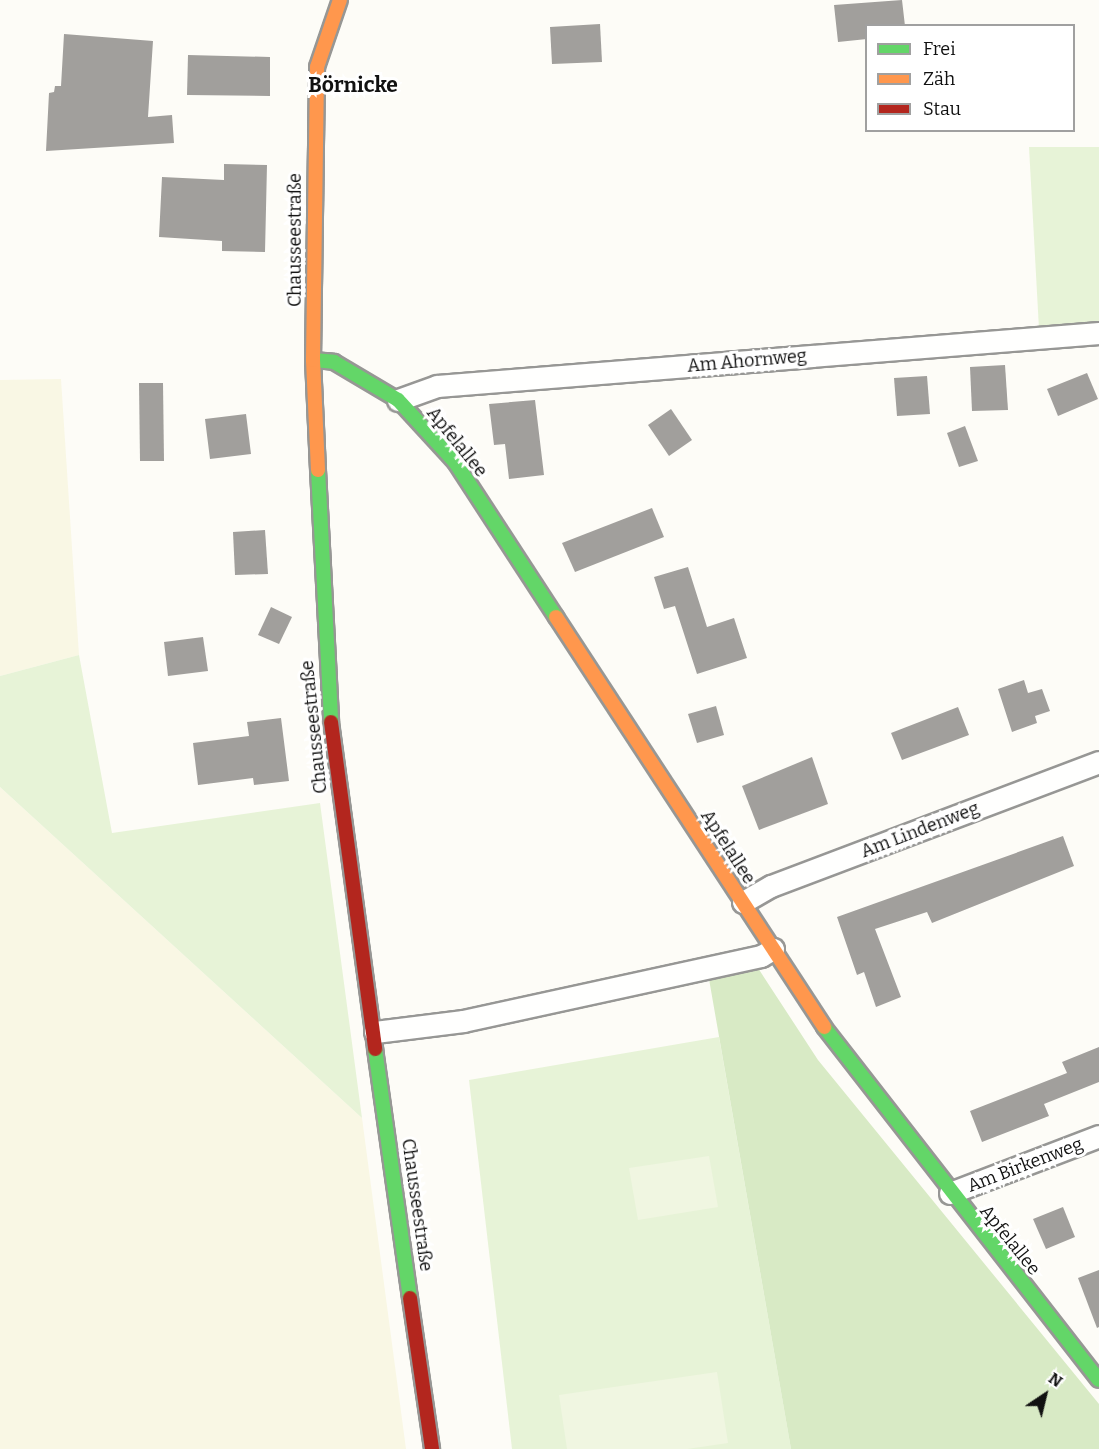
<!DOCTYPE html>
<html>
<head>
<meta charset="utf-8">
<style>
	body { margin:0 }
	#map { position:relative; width:1099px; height:1449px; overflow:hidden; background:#fdfcf7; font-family:Bitter,serif }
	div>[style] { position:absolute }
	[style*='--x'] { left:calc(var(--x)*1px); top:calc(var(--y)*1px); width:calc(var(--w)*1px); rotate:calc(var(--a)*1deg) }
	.farmland>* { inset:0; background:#f9f7e4 }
	.green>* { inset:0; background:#e7f3d7 }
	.forest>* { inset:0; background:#d8eac5 }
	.pitch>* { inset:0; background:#f0f6e1 }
	.building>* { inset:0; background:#a19f9c }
	.roads { filter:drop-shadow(2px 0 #979795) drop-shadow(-2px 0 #979795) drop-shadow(0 2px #979795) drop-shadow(0 -2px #979795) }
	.street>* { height:21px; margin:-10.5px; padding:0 10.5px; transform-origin:10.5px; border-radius:10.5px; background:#fffffe }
	.fast>* { height:14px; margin:-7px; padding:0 7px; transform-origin:7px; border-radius:7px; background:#63d668 }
	.slow>* { height:14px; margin:-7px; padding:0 7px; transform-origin:7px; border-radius:7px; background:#ff974d }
	.jam>* { height:14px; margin:-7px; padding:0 7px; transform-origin:7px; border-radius:7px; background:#b3261e }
	span { translate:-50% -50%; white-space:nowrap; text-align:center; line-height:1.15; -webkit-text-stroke:6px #fff; paint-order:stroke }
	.street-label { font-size:18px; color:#111 }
	.quarter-label { font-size:21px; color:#111; font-weight:700 }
	.legend { position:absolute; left:865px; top:24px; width:210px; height:108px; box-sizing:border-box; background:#fff; border:2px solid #a0a0a0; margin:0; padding:8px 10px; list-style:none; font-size:18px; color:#111 }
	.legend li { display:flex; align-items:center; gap:12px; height:30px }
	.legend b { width:30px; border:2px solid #a0a0a0 }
	.north { position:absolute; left:1015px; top:1365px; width:60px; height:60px; -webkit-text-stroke:4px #fff; paint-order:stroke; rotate:35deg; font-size:16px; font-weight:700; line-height:24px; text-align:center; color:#111 }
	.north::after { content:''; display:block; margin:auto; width:21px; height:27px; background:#111; clip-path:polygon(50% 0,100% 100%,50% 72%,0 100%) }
</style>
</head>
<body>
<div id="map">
	<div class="farmland">
		<i style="clip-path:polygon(61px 379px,79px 655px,0 676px,0 380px)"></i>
		<i style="clip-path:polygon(0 787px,362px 1118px,406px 1449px,0 1449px)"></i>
	</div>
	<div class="green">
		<i style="clip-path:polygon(1029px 147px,1099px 147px,1099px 324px,1039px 329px)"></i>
		<i style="clip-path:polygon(79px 655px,112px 833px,320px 803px,362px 1118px,0 787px,0 676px)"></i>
		<i style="clip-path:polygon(719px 1037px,791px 1449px,512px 1449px,469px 1080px)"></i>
	</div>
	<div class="forest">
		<i style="clip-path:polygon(758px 968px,818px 1060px,1099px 1404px,1099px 1449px,791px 1449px,709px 979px)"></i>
	</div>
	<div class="pitch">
		<i style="clip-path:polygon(709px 1156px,718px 1207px,638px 1220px,629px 1168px)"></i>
		<i style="clip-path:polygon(717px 1372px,728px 1443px,687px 1449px,567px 1449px,559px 1395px)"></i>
	</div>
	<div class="building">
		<i style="clip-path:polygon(902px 0,905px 26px,867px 26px,867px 39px,838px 42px,834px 5px)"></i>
		<i style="clip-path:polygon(600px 24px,602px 62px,552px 64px,550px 27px)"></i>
		<i style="clip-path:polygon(64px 34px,153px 41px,148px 117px,172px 115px,174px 143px,46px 151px,49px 93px,54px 92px,55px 86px,61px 86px)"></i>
		<i style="clip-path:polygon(188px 55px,270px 57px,270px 96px,187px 95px)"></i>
		<i style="clip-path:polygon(224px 164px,267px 165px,265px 252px,222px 251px,222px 241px,159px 237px,162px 177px,224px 180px)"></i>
		<i style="clip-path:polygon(1005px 365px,1008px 410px,972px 411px,970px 367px)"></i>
		<i style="clip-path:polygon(1087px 373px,1098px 399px,1058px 416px,1047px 389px)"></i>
		<i style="clip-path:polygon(927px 376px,930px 414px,897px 416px,894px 378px)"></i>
		<i style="clip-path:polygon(139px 383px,163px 383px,164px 461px,140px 461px)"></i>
		<i style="clip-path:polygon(535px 400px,544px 475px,509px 479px,505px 444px,494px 445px,489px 404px)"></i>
		<i style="clip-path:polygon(671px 409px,692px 440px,669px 456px,648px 425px)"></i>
		<i style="clip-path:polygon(246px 414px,251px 454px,210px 459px,205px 419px)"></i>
		<i style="clip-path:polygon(965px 426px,978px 461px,959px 467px,947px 433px)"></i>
		<i style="clip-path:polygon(652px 508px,664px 537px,575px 572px,562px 543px)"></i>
		<i style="clip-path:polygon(265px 530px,268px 574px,235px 575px,233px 532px)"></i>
		<i style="clip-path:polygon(688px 567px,707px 627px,734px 618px,747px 658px,697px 674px,675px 606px,664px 609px,654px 577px)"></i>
		<i style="clip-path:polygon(271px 607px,292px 617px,279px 644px,258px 635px)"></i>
		<i style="clip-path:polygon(203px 637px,208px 671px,168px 676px,164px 642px)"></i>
		<i style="clip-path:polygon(1024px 680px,1028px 693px,1042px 689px,1050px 711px,1035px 716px,1037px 723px,1012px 732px,998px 689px)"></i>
		<i style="clip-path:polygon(716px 706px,724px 735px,697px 743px,688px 714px)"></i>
		<i style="clip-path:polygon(958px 707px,969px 735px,902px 760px,891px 733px)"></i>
		<i style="clip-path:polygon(281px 718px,289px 781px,254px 785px,253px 778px,198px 785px,193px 743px,249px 736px,247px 722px)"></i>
		<i style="clip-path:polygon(812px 757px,828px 804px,759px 830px,742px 786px)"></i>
		<i style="clip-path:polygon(1063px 836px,1074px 866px,932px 923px,927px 912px,875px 929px,901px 997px,876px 1007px,864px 972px,857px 975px,837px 917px)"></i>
		<i style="clip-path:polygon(1099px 1047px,1099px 1082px,1044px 1104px,1049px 1116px,982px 1142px,970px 1111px,1067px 1073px,1062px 1062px)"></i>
		<i style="clip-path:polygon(1063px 1207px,1075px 1237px,1046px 1249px,1033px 1219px)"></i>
		<i style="clip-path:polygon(1099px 1270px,1099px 1327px,1097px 1328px,1078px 1278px)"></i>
	</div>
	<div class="roads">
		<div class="street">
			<i style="--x:398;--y:400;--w:41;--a:-19.7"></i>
			<i style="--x:437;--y:386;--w:664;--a:-4.58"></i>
			<i style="--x:743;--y:902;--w:32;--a:-30"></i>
			<i style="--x:771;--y:886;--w:351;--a:-20.7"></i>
			<i style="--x:375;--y:1032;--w:89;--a:-7.1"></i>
			<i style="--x:463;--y:1021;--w:305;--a:-12.3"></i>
			<i style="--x:761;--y:956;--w:14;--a:-30"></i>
			<i style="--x:950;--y:1193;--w:160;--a:-20.9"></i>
		</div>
		<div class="fast">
			<i style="--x:313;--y:360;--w:21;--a:5"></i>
			<i style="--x:334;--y:362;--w:74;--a:30.7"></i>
			<i style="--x:398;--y:400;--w:84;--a:47.4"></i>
			<i style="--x:455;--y:462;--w:185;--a:56.9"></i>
			<i style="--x:318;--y:470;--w:252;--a:87"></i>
			<i style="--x:824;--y:1027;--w:447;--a:52.1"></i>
			<i style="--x:375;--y:1049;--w:251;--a:82"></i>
		</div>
		<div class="slow">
			<i style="--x:318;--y:470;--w:110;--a:-92.6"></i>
			<i style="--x:313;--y:360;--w:293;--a:-89.2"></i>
			<i style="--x:317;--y:67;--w:71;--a:-71.1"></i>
			<i style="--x:556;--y:617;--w:490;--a:56.8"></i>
		</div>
		<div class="jam">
			<i style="--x:331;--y:722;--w:330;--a:82.3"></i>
			<i style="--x:410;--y:1298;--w:153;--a:81.7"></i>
		</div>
	</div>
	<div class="street-label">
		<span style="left:295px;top:240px;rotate:-90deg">Chausseestraße</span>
		<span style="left:747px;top:361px;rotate:-5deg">Am Ahornweg</span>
		<span style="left:457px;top:442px;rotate:51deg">Apfelallee</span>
		<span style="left:314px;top:727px;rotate:-96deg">Chausseestraße</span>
		<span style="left:920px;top:830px;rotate:-21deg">Am Lindenweg</span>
		<span style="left:728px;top:847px;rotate:57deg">Apfelallee</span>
		<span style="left:1025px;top:1165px;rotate:-21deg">Am Birkenweg</span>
		<span style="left:417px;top:1205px;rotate:82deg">Chausseestraße</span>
		<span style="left:1010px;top:1240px;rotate:51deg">Apfelallee</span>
	</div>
	<div class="quarter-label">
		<span style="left:353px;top:85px">Börnicke</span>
	</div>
	<ul class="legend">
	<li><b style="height:8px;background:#63d668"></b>Frei</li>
	<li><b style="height:8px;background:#ff974d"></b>Zäh</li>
	<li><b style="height:8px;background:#b3261e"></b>Stau</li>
	</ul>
	<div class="north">N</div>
</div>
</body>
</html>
